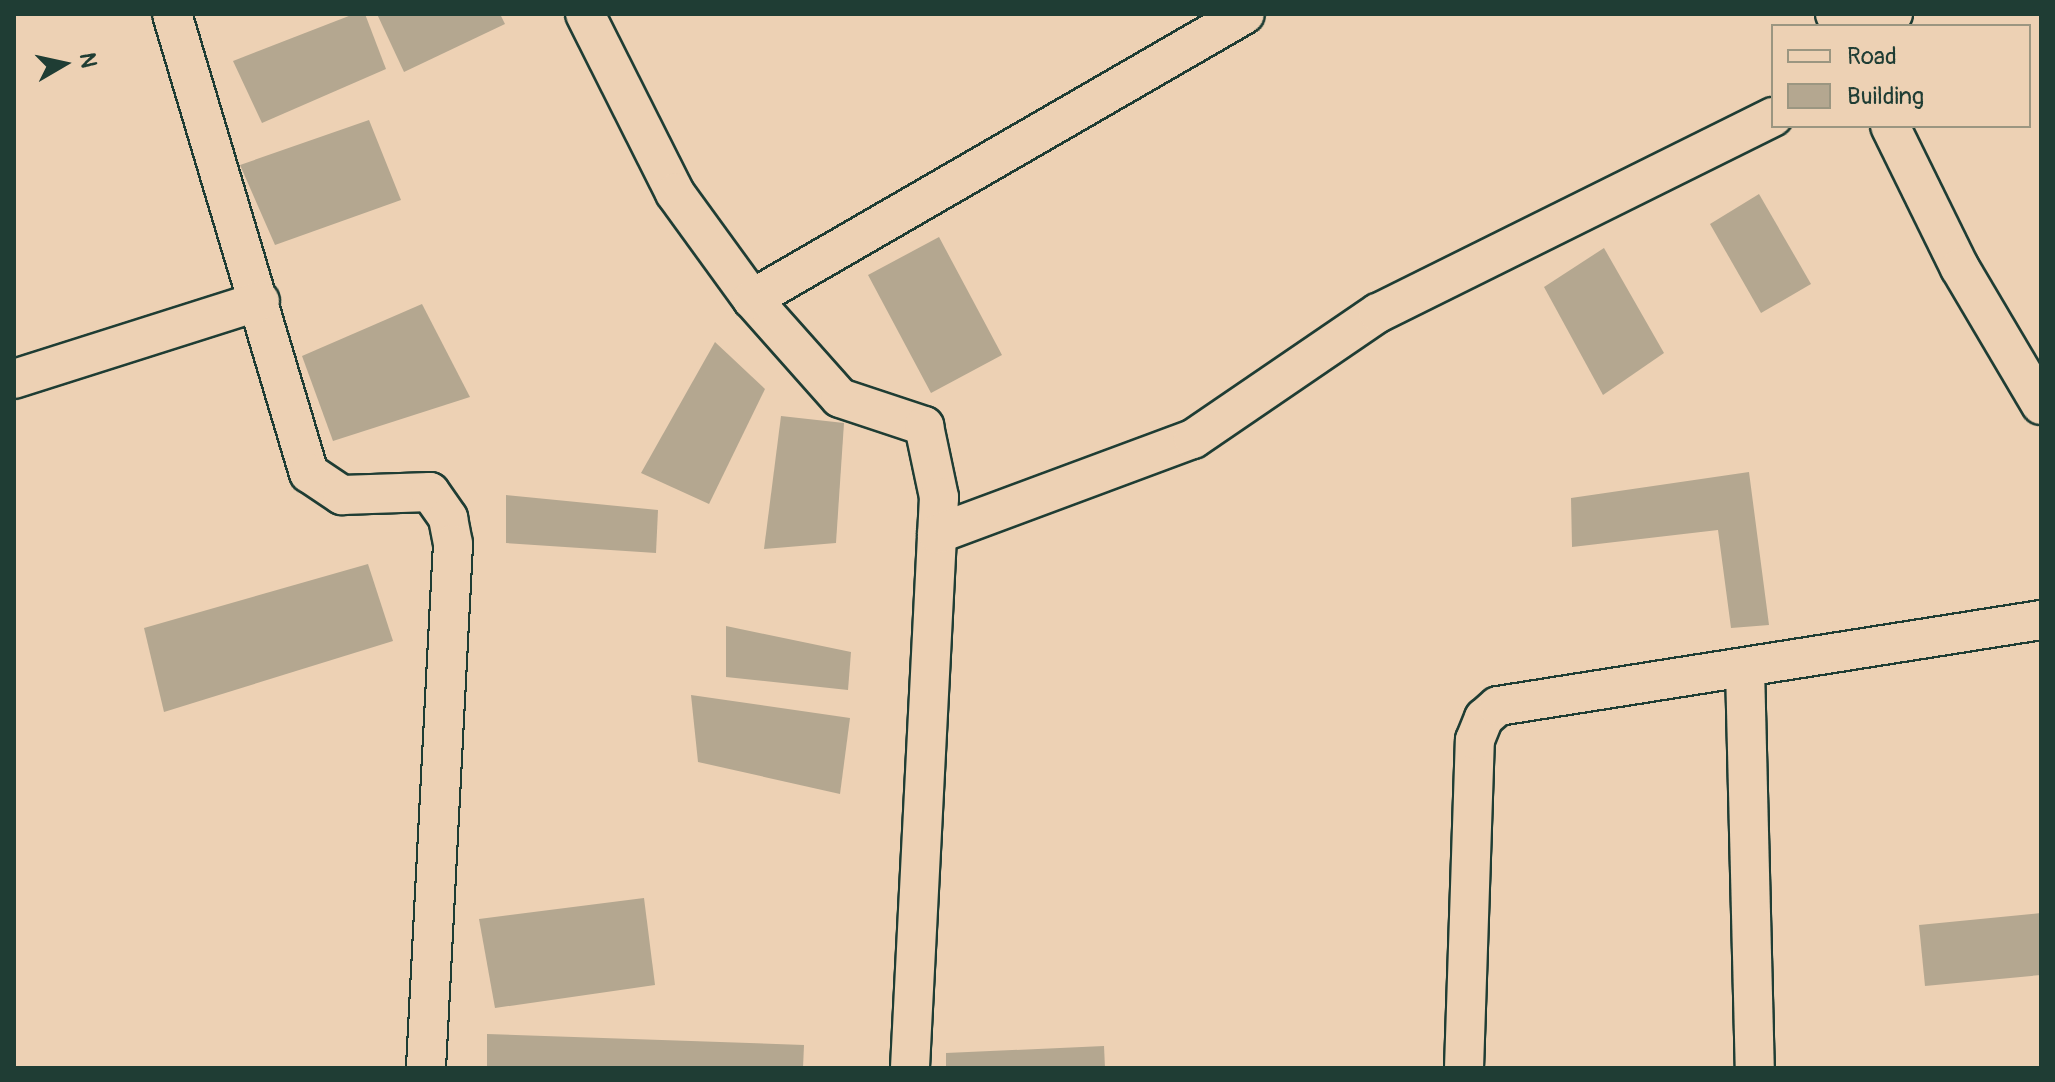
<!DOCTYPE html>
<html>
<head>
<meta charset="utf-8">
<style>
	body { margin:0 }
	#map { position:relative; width:2055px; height:1082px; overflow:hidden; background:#edd1b4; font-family:Pangolin,sans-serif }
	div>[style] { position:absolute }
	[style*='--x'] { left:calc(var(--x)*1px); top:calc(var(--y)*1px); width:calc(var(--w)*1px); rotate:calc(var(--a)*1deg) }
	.building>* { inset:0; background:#b4a790 }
	.roads { filter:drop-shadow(2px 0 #1f3d34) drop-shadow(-2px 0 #1f3d34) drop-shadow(0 2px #1f3d34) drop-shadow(0 -2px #1f3d34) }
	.minor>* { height:38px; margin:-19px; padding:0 19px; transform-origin:19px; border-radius:19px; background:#edd1b4 }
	span { translate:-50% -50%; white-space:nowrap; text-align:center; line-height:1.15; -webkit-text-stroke:6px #edd1b4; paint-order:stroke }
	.frame { position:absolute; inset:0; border:16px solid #1f3d34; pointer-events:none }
	.legend { position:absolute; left:1771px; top:24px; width:260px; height:104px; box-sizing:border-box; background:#edd1b4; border:2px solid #9b9681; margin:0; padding:10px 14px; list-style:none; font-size:24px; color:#1f3d34 }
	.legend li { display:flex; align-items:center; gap:16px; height:40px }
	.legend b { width:40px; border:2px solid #9b9681 }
	.north { position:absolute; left:24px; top:24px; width:80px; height:80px; -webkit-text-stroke:6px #edd1b4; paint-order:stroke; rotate:81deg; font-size:22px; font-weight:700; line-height:32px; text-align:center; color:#1f3d34 }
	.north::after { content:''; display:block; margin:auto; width:28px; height:36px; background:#1f3d34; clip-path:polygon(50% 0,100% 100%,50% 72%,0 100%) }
</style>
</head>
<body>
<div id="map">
	<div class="building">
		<i style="clip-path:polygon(354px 14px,365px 14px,386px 69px,262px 123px,233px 61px)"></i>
		<i style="clip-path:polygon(377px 14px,500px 14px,505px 24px,404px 72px)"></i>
		<i style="clip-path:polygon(369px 120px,401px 200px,275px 245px,240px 165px)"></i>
		<i style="clip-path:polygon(1759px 194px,1811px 284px,1761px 313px,1710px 224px)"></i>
		<i style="clip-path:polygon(939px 237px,1002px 355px,931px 393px,868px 275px)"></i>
		<i style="clip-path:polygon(1604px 248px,1664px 353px,1603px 395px,1544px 287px)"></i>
		<i style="clip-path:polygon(422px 304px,470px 397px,333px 441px,302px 356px)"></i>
		<i style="clip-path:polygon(715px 342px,765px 389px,709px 504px,641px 473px)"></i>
		<i style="clip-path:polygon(781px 416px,844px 423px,836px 543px,764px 549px)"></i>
		<i style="clip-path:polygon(1749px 472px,1769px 625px,1731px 628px,1718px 530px,1572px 547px,1571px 498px)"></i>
		<i style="clip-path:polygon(506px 495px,658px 510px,656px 553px,506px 543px)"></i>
		<i style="clip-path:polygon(368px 564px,393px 641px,164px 712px,144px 628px)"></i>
		<i style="clip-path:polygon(726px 626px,851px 652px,848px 690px,726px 677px)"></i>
		<i style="clip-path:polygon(691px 695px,850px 718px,840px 794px,698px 762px)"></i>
		<i style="clip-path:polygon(644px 898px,655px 985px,495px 1008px,479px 919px)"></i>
		<i style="clip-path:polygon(2041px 913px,2041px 975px,1925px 986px,1919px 925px)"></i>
		<i style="clip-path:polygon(487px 1034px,804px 1045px,803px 1068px,487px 1068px)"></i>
		<i style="clip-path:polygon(1104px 1046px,1105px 1068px,946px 1068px,946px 1053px)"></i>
	</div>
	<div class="roads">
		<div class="minor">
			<i style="--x:172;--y:14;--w:479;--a:73.4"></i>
			<i style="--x:309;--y:473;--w:40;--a:34"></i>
			<i style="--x:342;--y:495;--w:88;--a:-2"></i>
			<i style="--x:430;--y:492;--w:32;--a:55"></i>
			<i style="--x:448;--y:518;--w:26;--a:79"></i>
			<i style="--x:453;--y:544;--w:525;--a:92.95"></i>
			<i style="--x:585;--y:14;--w:200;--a:63.3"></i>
			<i style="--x:675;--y:193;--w:131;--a:54"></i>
			<i style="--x:752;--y:299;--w:132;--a:48.4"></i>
			<i style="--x:840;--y:398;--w:89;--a:18.4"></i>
			<i style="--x:924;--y:426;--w:73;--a:78.1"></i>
			<i style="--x:939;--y:497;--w:572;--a:92.91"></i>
			<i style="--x:1835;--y:14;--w:13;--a:63"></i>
			<i style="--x:1869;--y:26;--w:27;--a:-27"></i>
			<i style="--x:1890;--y:126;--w:158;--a:63.8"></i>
			<i style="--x:1960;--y:268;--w:159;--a:59.4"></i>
			<i style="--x:752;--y:299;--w:569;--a:-30.03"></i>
			<i style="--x:14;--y:379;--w:258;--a:-17.6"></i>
			<i style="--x:937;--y:534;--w:273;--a:-20.4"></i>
			<i style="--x:1193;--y:439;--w:224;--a:-34.3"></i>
			<i style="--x:1378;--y:313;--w:441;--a:-26.4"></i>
			<i style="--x:1745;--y:668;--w:400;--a:88.6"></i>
			<i style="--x:1464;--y:1068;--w:328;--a:-88.1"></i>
			<i style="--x:1475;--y:740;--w:24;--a:-68"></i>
			<i style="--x:1484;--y:718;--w:18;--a:-41"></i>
			<i style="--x:1498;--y:706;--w:550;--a:-9"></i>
		</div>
	</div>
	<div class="frame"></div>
	<ul class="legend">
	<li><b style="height:10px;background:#edd1b4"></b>Road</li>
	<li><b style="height:22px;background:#b4a790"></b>Building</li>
	</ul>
	<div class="north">N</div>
</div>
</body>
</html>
